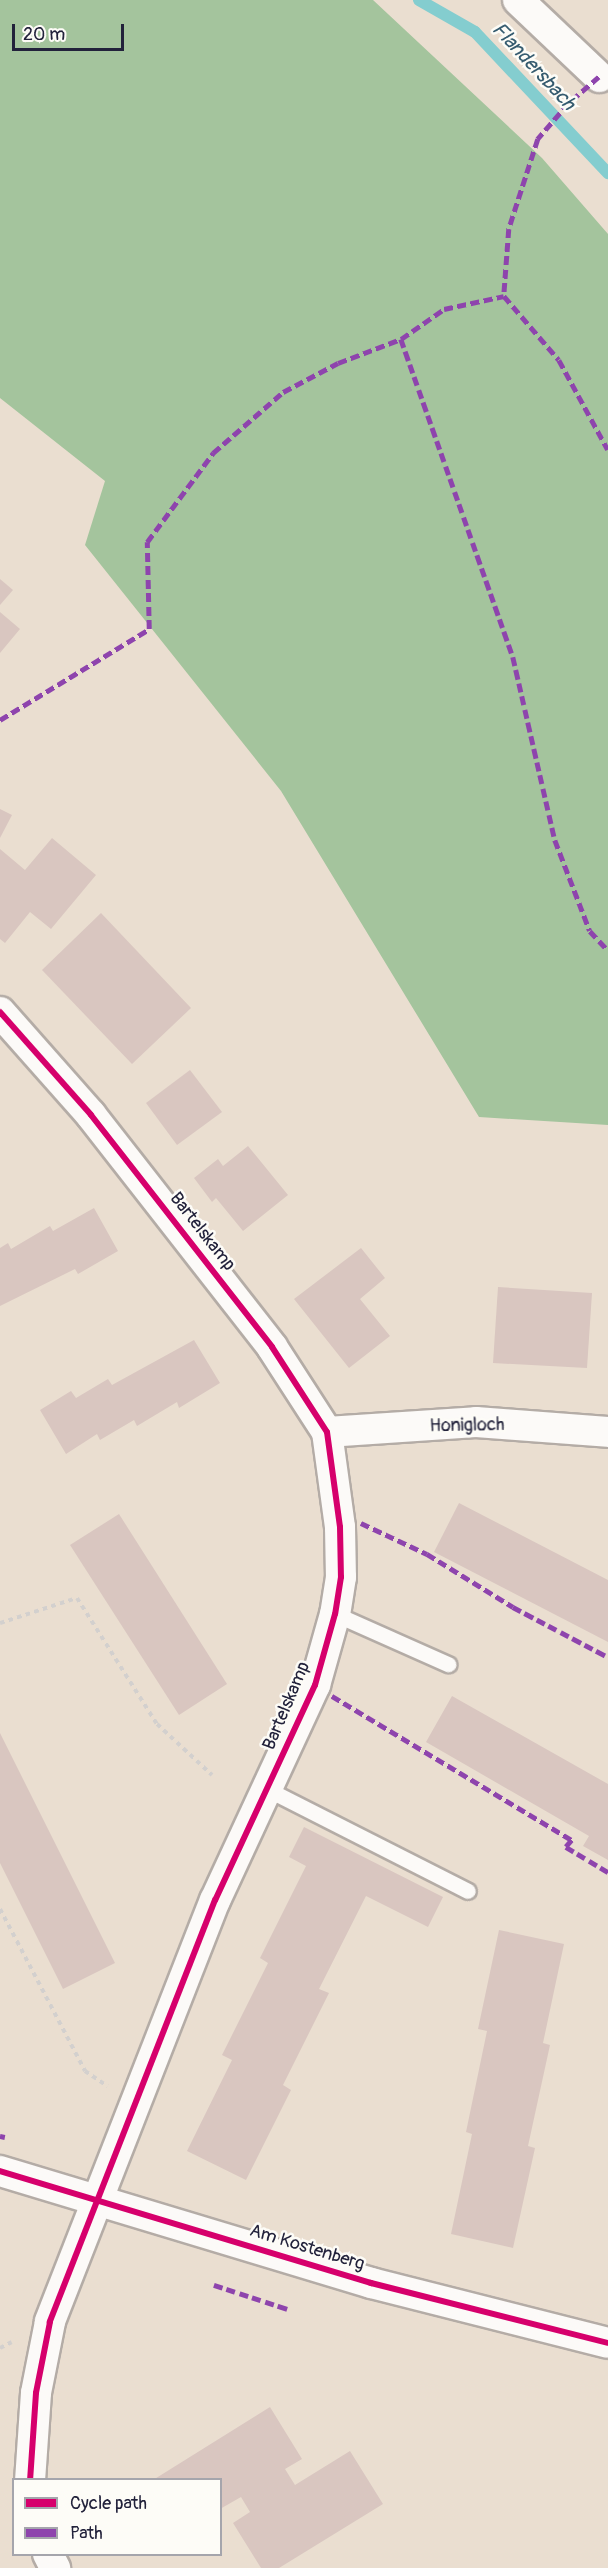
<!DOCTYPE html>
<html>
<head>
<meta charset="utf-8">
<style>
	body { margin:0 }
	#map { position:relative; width:608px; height:2568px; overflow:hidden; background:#eaded0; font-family:Pangolin,sans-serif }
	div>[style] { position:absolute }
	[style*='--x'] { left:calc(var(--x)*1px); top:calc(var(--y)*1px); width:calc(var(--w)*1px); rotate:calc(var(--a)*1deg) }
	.forest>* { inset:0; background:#a4c49d }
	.stream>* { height:12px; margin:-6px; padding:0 6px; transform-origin:6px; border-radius:6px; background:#84cdcf }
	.building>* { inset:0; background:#d9c6c0 }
	.path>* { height:4px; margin-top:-2px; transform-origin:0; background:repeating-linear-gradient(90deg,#d3d0ce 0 4.5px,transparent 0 9px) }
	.roads { filter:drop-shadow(2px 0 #b4aca6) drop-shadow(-2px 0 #b4aca6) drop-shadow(0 2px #b4aca6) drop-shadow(0 -2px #b4aca6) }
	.service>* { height:15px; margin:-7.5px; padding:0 7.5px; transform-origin:7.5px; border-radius:7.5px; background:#fcfaf8 }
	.minor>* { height:30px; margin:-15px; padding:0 15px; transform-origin:15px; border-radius:15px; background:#fcfaf8 }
	.quiet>* { height:4.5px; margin-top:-2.25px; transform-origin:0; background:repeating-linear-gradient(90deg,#8e44ad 0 9px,transparent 0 13.5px) }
	.cycleway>* { height:6px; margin:-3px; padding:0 3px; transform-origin:3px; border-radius:3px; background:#d6006c }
	span { translate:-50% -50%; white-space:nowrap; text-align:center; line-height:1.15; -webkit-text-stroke:5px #fdfcf7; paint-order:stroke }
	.street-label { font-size:18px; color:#22223b }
	.water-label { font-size:20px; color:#355b6f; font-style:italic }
	.legend { position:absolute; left:12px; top:2478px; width:210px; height:78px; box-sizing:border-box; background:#fdfcf7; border:2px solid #a5a5ac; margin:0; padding:8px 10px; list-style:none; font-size:18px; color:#22223b }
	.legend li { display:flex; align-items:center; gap:12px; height:30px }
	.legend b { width:30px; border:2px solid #a5a5ac }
	.scale { position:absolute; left:12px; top:24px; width:112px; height:27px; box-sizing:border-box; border:3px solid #22223b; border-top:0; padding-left:8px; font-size:18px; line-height:21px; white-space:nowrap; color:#22223b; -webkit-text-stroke:4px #fdfcf7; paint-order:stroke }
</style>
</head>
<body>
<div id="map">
	<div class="forest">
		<i style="clip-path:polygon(0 0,373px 0,542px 158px,608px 234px,608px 1125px,479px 1117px,281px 791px,85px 545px,105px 481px,0 398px)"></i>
	</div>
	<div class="stream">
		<i style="--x:419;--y:0;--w:64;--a:29.7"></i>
		<i style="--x:475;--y:32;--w:194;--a:46.7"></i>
	</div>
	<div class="building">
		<i style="clip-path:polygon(0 579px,13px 590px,0 605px)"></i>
		<i style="clip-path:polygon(0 612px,20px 629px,0 653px)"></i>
		<i style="clip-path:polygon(0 809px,12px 815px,0 838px)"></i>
		<i style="clip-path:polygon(52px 838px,96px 875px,51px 929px,30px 912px,5px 943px,0 939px,0 849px,25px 870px)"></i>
		<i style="clip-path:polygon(101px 913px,191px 1008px,132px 1064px,42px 970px)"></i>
		<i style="clip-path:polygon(190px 1070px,222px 1112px,177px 1145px,146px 1103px)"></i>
		<i style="clip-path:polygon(248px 1146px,288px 1195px,243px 1231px,216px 1198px,212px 1202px,194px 1178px,218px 1159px,223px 1166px)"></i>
		<i style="clip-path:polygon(94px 1208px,118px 1251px,78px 1274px,75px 1269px,0 1306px,0 1248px,8px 1243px,11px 1249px,50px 1226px,53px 1231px)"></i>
		<i style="clip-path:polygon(361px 1248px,385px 1278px,360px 1299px,390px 1336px,349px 1368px,294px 1299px)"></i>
		<i style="clip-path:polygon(498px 1287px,592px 1293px,587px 1368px,493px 1363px)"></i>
		<i style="clip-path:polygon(194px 1340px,220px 1383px,179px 1408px,177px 1402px,137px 1426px,134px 1420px,100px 1440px,97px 1434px,66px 1454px,40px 1410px,71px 1391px,76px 1398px,108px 1379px,112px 1385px)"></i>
		<i style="clip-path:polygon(459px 1503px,608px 1580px,608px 1642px,434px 1552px)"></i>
		<i style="clip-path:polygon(119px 1514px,227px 1684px,179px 1715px,70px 1545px)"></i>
		<i style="clip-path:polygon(452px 1696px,608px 1784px,608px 1860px,583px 1846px,589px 1836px,426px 1742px)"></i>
		<i style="clip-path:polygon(0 1733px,115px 1963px,63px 1989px,0 1863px)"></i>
		<i style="clip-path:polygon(304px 1827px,443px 1897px,428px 1927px,366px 1896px,319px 1989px,329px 1993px,283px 2085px,291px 2090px,246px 2180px,187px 2151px,232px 2060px,222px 2055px,268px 1963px,260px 1958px,306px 1866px,289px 1857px)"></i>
		<i style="clip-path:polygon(499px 1930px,564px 1944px,543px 2043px,550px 2045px,528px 2146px,535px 2148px,513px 2248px,451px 2234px,472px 2134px,466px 2132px,487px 2031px,478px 2029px)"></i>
		<i style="clip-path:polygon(270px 2407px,302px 2459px,285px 2469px,295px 2485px,350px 2451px,383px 2504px,279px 2568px,261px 2568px,233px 2523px,250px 2512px,241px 2497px,220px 2509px,220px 2480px,153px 2480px)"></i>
	</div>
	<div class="path">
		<i style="--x:0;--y:1623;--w:81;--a:-18"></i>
		<i style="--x:77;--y:1598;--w:149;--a:57.6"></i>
		<i style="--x:157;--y:1724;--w:75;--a:42.8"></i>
		<i style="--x:0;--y:1909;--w:183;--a:62.3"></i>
		<i style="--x:85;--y:2071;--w:27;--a:34"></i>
		<i style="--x:0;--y:2348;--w:13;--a:-27"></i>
	</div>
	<div class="roads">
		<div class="service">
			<i style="--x:335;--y:1614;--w:124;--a:23.9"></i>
			<i style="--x:267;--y:1789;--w:225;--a:26.9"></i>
		</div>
		<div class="minor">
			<i style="--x:518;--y:0;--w:112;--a:43.5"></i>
			<i style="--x:0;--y:1012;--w:137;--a:48.5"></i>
			<i style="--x:91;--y:1115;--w:294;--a:52"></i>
			<i style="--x:272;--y:1347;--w:101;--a:57.1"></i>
			<i style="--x:327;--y:1432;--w:96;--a:82.2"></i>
			<i style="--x:340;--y:1527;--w:50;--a:88.9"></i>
			<i style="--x:341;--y:1577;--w:37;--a:99"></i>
			<i style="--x:335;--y:1614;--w:74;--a:105.7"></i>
			<i style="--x:315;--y:1685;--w:237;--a:114.9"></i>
			<i style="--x:215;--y:1900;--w:453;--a:111.4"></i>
			<i style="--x:50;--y:2322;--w:72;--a:101.2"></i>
			<i style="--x:36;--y:2393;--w:87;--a:93.9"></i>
			<i style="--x:327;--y:1432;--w:149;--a:-3.8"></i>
			<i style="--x:476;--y:1422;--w:132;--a:4.3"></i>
			<i style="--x:0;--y:2171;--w:388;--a:16.8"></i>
			<i style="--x:371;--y:2283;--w:244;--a:14.2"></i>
			<i style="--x:48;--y:2554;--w:16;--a:63"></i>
		</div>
	</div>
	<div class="quiet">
		<i style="--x:599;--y:77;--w:40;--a:139"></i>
		<i style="--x:569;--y:103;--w:48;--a:130.7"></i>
		<i style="--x:538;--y:139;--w:95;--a:107.9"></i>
		<i style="--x:509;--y:229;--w:67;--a:94.3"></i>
		<i style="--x:504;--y:296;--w:84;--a:49.3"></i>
		<i style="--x:559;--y:360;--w:102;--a:61.4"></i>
		<i style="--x:401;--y:339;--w:337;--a:70.6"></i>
		<i style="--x:513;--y:657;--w:188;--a:77.1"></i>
		<i style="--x:555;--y:840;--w:97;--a:69"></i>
		<i style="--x:590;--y:931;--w:26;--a:47"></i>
		<i style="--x:0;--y:720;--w:175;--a:-31.4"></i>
		<i style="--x:149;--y:629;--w:87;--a:-91.3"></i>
		<i style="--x:147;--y:542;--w:111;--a:-53.4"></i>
		<i style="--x:213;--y:453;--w:93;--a:-41.1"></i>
		<i style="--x:283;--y:392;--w:62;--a:-27.8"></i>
		<i style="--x:338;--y:363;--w:67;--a:-20.9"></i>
		<i style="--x:401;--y:339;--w:52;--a:-34.9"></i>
		<i style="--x:444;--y:309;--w:61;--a:-12.2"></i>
		<i style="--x:361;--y:1523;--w:73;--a:25.2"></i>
		<i style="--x:427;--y:1554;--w:101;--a:31.6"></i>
		<i style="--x:513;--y:1607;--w:107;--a:27.8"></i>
		<i style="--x:332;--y:1696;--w:280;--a:31"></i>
		<i style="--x:572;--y:1840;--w:9;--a:131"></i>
		<i style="--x:566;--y:1847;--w:49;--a:30.8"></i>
		<i style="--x:0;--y:2136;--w:5;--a:11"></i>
		<i style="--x:214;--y:2285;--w:81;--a:18"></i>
	</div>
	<div class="cycleway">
		<i style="--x:0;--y:1012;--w:137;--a:48.5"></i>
		<i style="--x:91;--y:1115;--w:294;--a:52"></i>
		<i style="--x:272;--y:1347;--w:101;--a:57.1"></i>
		<i style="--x:327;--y:1432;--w:96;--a:82.2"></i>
		<i style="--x:340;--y:1527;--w:50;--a:88.9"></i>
		<i style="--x:341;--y:1577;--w:37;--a:99"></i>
		<i style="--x:335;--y:1614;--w:74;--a:105.7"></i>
		<i style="--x:315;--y:1685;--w:237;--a:114.9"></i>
		<i style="--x:215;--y:1900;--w:453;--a:111.4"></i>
		<i style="--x:50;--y:2322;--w:72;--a:101.2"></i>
		<i style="--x:36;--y:2393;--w:87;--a:93.9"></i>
		<i style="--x:0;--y:2171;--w:388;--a:16.8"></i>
		<i style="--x:371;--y:2283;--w:244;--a:14.2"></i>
	</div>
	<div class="street-label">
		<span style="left:202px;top:1232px;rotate:52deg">Bartelskamp</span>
		<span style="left:467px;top:1426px;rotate:-1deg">Honigloch</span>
		<span style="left:287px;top:1706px;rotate:-67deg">Bartelskamp</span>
		<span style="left:307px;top:2248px;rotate:17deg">Am Kostenberg</span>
	</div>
	<div class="water-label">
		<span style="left:534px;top:66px;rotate:47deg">Flandersbach</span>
	</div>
	<ul class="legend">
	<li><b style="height:8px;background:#d6006c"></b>Cycle path</li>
	<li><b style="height:8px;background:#8e44ad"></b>Path</li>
	</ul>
	<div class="scale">20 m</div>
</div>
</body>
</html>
